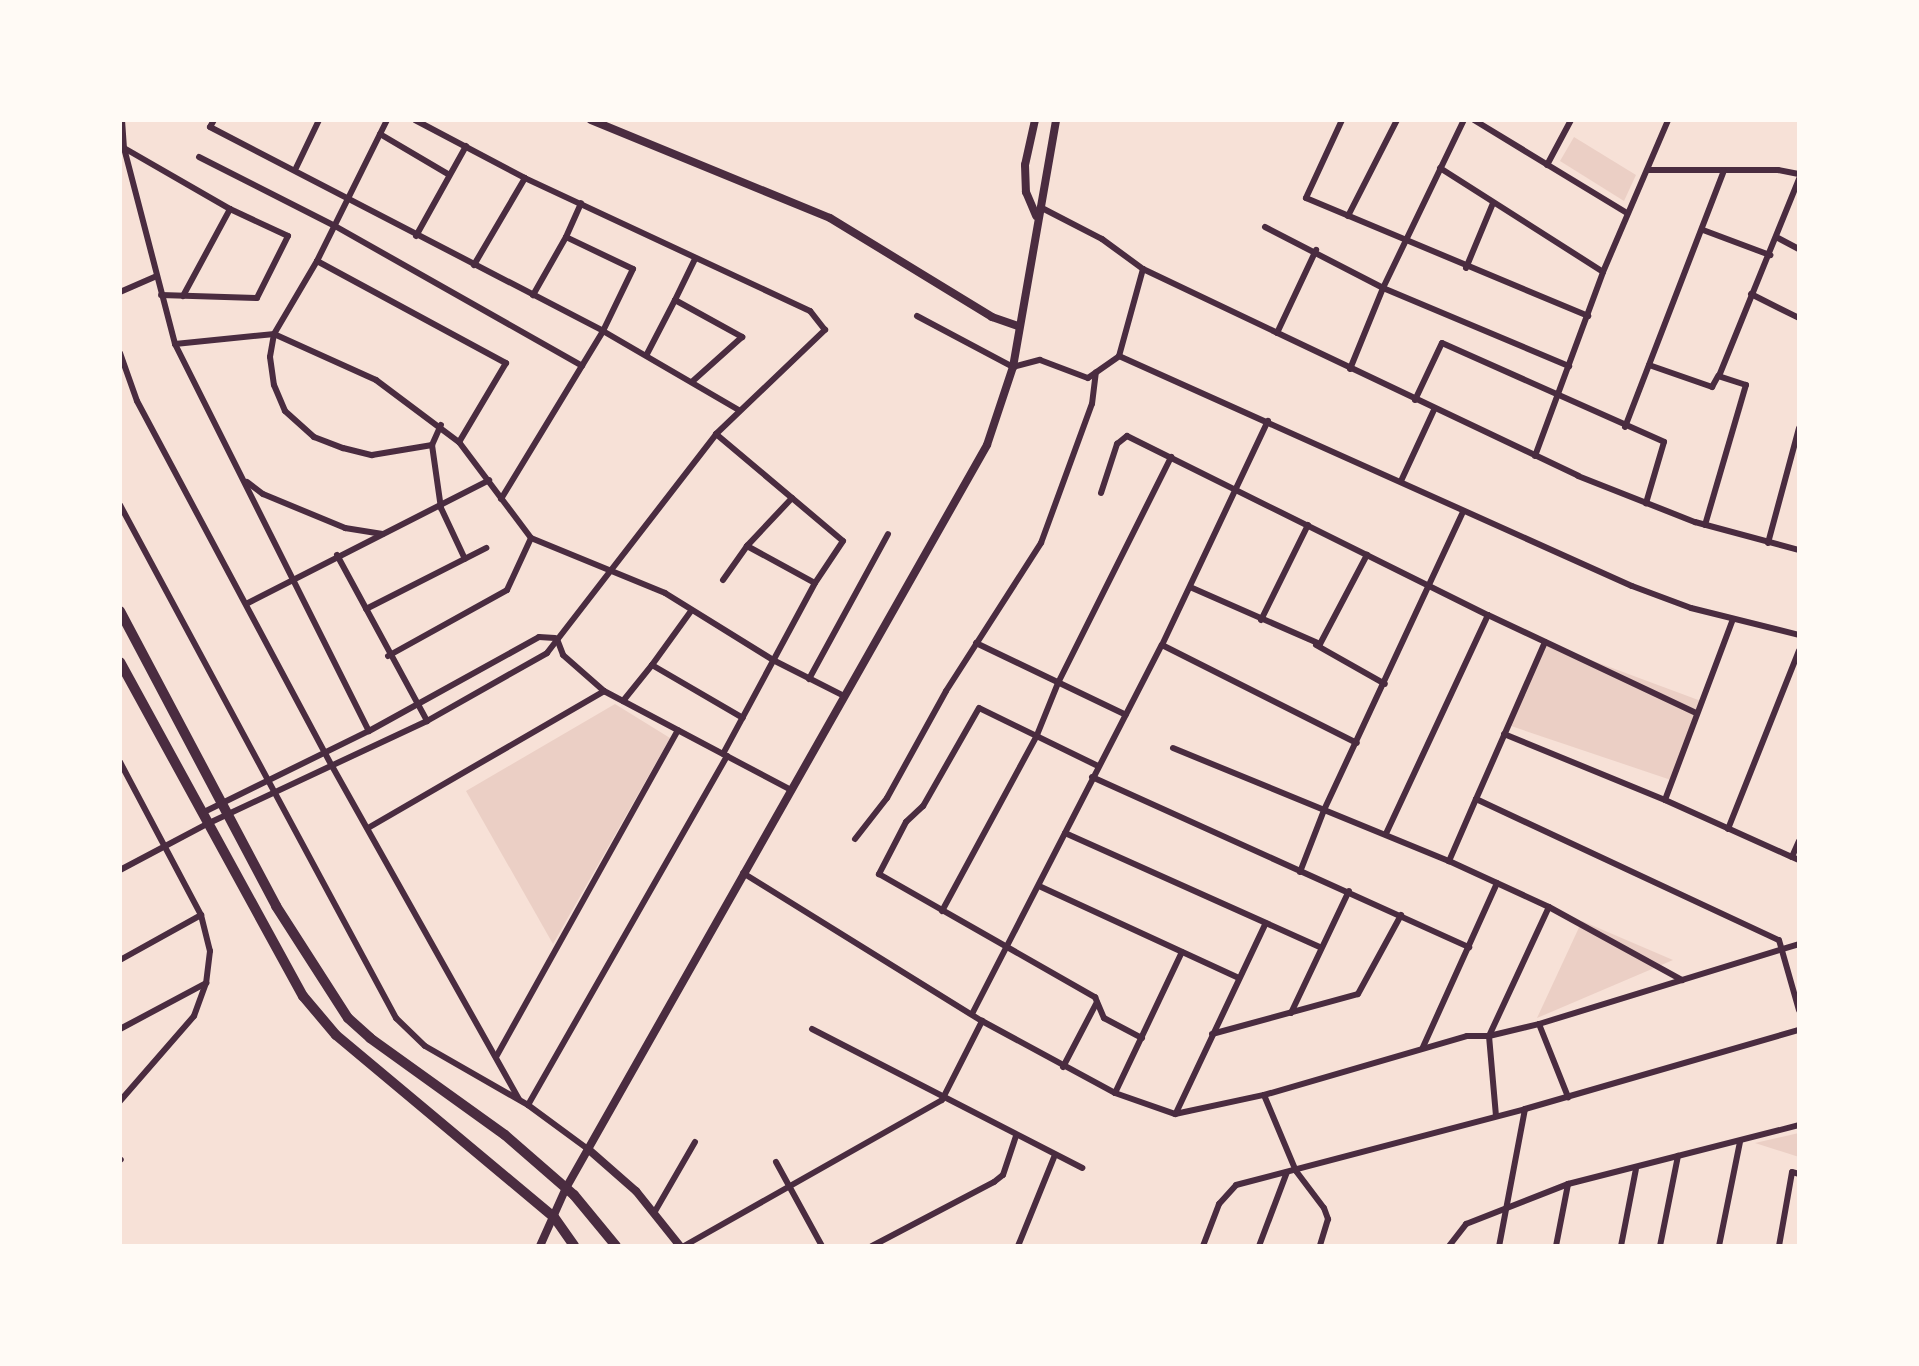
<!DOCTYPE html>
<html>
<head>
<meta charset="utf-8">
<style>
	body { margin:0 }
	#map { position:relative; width:1919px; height:1366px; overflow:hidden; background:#f7e1d7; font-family:Ubuntu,sans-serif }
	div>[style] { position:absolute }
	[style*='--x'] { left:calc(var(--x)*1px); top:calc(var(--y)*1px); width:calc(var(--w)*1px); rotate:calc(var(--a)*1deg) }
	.green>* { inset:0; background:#ebcfc5 }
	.minor>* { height:6px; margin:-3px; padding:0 3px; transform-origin:3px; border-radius:3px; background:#4a2c40 }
	.tertiary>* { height:8px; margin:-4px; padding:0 4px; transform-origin:4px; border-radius:4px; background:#4a2c40 }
	.primary>* { height:10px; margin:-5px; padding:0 5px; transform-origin:5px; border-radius:5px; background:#4a2c40 }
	span { translate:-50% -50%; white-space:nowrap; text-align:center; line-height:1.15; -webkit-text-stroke:8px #fffaf5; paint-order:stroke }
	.frame { position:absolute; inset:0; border:122px solid #fffaf5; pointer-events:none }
</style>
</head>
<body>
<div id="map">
	<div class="green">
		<i style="clip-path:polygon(1574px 137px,1636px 175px,1624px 201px,1560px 161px)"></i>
		<i style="clip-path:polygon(1545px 643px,1701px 701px,1671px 780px,1508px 725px)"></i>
		<i style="clip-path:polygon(615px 704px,670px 738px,553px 944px,466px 791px)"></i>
		<i style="clip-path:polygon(1582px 921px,1673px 960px,1537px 1018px)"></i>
		<i style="clip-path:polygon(1799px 1133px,1799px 1157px,1755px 1143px)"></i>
	</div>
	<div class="minor">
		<i style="--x:122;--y:120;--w:28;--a:86"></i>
		<i style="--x:124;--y:148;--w:203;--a:75.4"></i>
		<i style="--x:175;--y:344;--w:433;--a:63.4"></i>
		<i style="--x:214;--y:120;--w:8;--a:120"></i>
		<i style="--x:210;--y:127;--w:443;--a:27.4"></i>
		<i style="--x:603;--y:331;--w:157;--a:30.2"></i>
		<i style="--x:387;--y:120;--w:157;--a:116.4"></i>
		<i style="--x:317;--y:261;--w:85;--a:120.5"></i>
		<i style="--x:274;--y:334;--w:23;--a:100"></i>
		<i style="--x:270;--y:357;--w:28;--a:82"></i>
		<i style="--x:274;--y:385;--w:28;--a:67"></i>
		<i style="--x:285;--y:411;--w:39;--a:42"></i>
		<i style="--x:314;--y:437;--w:31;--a:21"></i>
		<i style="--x:343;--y:448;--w:30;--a:14"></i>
		<i style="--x:372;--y:455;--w:61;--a:-9.5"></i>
		<i style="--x:432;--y:445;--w:22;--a:-66"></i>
		<i style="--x:415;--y:120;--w:124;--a:27.8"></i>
		<i style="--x:525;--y:178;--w:101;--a:120.4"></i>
		<i style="--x:1342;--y:120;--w:86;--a:114.8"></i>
		<i style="--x:1306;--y:198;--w:306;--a:22.7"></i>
		<i style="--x:1474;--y:120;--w:179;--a:31.3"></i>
		<i style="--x:380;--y:134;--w:79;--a:30.5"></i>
		<i style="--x:124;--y:148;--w:122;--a:29.9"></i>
		<i style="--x:230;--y:209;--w:64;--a:25"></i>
		<i style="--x:288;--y:236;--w:69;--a:116.6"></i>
		<i style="--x:257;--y:298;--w:96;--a:-178.2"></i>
		<i style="--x:199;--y:157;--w:153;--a:26.9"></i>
		<i style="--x:335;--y:226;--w:284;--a:29.5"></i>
		<i style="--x:1547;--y:165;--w:51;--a:-61.9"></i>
		<i style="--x:296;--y:168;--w:53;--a:-64.4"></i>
		<i style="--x:1440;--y:168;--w:193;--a:32.5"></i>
		<i style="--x:1648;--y:170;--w:130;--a:0"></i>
		<i style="--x:1778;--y:170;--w:21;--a:11"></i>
		<i style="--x:1040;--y:207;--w:70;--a:27.3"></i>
		<i style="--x:1102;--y:239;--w:51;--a:36.2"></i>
		<i style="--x:1143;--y:269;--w:90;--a:105.4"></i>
		<i style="--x:1119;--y:356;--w:562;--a:24.15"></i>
		<i style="--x:1632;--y:586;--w:63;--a:20.4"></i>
		<i style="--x:1691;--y:608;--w:111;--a:14"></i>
		<i style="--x:1348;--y:216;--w:108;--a:-63"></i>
		<i style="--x:1265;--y:227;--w:133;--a:27.3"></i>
		<i style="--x:1383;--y:288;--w:202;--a:22.8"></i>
		<i style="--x:1703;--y:230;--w:72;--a:20.5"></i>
		<i style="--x:416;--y:236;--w:103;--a:-60.9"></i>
		<i style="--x:566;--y:237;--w:37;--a:-66"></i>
		<i style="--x:1778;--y:238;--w:24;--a:28"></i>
		<i style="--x:317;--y:261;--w:215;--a:28.4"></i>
		<i style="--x:506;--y:363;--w:92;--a:120.7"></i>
		<i style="--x:1466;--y:268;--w:70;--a:-67.4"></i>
		<i style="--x:1143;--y:269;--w:482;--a:25.4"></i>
		<i style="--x:1578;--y:476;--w:126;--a:21.5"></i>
		<i style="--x:1695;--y:522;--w:108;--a:15.1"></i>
		<i style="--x:120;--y:292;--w:40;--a:-23.4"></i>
		<i style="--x:1751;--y:294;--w:54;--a:26.6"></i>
		<i style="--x:183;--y:296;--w:99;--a:-61.6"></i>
		<i style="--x:675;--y:300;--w:46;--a:-64"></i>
		<i style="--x:917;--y:316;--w:109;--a:28"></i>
		<i style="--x:1013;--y:367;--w:28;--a:-15"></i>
		<i style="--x:1040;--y:360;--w:51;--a:20.6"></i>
		<i style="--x:1088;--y:378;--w:38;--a:-35"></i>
		<i style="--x:1277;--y:333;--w:92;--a:-64.8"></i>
		<i style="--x:175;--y:344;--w:100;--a:-5.8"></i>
		<i style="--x:274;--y:334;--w:112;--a:24.3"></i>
		<i style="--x:376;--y:380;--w:104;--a:36.8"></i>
		<i style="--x:459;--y:442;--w:120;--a:53.1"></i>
		<i style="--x:531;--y:538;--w:145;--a:22.3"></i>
		<i style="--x:665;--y:593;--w:127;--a:31.8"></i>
		<i style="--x:773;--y:660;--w:80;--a:26.9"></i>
		<i style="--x:120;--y:353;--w:51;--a:70.5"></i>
		<i style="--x:137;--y:401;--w:414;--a:61.9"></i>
		<i style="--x:332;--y:766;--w:382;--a:60.7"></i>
		<i style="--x:647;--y:354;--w:61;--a:-62.6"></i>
		<i style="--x:675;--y:300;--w:77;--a:28.9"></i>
		<i style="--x:742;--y:337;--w:66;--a:138.1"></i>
		<i style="--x:1649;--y:365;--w:67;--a:19.2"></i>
		<i style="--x:1712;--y:387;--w:13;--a:-61"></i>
		<i style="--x:1350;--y:369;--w:87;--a:-67.8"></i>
		<i style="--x:1383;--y:288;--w:187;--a:-64.3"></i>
		<i style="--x:1415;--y:400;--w:63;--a:-64.7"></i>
		<i style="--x:1442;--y:343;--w:243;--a:24"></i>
		<i style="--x:1664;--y:442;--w:64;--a:106.4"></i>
		<i style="--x:1625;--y:427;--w:274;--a:-68.9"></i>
		<i style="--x:716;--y:434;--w:166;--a:40.1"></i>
		<i style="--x:843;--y:541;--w:50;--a:123.7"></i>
		<i style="--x:815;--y:583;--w:194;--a:118.3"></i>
		<i style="--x:432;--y:445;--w:64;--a:81.9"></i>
		<i style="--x:441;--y:508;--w:56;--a:64.8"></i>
		<i style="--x:1535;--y:456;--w:196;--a:-69.7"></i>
		<i style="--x:1603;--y:272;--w:165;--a:-66.8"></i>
		<i style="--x:1401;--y:481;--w:78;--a:-65.1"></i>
		<i style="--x:247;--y:482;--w:20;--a:37"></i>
		<i style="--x:263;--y:494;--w:89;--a:22.5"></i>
		<i style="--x:345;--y:528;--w:38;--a:9"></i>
		<i style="--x:1101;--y:493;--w:52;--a:-71.9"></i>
		<i style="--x:1117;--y:444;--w:13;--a:-39"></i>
		<i style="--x:1127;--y:436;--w:403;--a:26.4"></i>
		<i style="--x:1488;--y:615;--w:242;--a:115"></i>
		<i style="--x:792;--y:498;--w:66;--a:133.2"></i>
		<i style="--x:747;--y:546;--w:77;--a:28.6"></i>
		<i style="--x:501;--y:499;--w:197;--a:-58.7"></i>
		<i style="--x:603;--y:331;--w:69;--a:-64.2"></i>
		<i style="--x:633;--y:269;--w:74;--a:-154.5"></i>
		<i style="--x:566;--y:237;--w:67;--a:119.6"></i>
		<i style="--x:120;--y:505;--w:583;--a:61.72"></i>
		<i style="--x:396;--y:1018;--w:40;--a:44"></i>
		<i style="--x:425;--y:1046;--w:119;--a:29.8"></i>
		<i style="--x:528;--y:1105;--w:74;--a:36.3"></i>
		<i style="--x:1705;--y:525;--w:146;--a:-73.7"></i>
		<i style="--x:1746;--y:385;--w:28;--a:-162"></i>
		<i style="--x:1719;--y:376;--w:213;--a:-67.9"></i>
		<i style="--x:1768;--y:543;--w:119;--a:-74.9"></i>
		<i style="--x:337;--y:555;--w:189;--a:61.5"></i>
		<i style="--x:723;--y:580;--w:42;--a:-54.8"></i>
		<i style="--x:1190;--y:587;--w:142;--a:23.7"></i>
		<i style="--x:1320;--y:644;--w:101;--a:-62.2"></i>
		<i style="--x:246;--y:604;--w:273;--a:-27"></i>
		<i style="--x:366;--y:609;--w:135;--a:-26.9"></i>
		<i style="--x:691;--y:611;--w:67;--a:125.8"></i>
		<i style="--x:652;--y:665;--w:105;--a:30.2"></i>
		<i style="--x:1488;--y:615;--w:230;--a:25.2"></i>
		<i style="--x:1733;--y:619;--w:193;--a:110.6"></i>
		<i style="--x:1665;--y:800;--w:139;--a:24.2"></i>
		<i style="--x:1261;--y:620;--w:106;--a:-63.7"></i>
		<i style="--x:557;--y:639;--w:17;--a:69"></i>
		<i style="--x:563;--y:655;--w:55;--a:41.3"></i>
		<i style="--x:604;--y:691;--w:212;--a:27.9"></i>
		<i style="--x:1545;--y:642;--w:171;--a:113.7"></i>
		<i style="--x:1476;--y:799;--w:334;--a:25"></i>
		<i style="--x:1779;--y:940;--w:73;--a:74.1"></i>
		<i style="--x:976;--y:643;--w:166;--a:25.6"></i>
		<i style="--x:1162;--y:645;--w:218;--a:26.7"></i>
		<i style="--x:1316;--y:645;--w:79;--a:29.5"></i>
		<i style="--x:388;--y:656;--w:136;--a:-29"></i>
		<i style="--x:507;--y:590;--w:57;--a:-65.2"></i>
		<i style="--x:809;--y:679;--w:165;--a:-61.4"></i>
		<i style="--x:623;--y:701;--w:46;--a:-51.1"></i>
		<i style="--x:1504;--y:734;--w:174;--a:22.3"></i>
		<i style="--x:1173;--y:748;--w:298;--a:22.3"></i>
		<i style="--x:120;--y:762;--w:173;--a:62.1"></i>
		<i style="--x:201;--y:915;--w:37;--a:76"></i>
		<i style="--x:210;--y:951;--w:32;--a:97"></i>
		<i style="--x:206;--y:983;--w:35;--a:110"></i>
		<i style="--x:194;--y:1016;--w:113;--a:131"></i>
		<i style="--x:1098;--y:766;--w:132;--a:-154"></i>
		<i style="--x:979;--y:708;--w:113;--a:119.7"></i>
		<i style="--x:923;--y:806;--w:23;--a:137"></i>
		<i style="--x:906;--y:822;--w:59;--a:117.4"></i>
		<i style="--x:879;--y:874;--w:249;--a:29.7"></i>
		<i style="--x:1095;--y:997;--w:23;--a:67"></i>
		<i style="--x:1104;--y:1018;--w:43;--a:27.8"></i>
		<i style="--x:1092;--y:777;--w:414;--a:24.3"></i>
		<i style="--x:1476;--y:799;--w:68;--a:113.5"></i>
		<i style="--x:1449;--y:861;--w:110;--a:24.7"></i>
		<i style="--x:1549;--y:907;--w:152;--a:28.8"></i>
		<i style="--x:202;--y:813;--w:186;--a:-26.2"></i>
		<i style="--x:369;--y:731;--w:194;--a:-28.9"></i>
		<i style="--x:539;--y:637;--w:16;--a:4"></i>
		<i style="--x:368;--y:828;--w:273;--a:-30.1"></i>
		<i style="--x:1728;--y:829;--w:192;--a:-68.3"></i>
		<i style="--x:1065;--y:833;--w:279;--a:24.1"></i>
		<i style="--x:855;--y:839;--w:52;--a:-52"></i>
		<i style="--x:887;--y:798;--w:122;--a:-61.1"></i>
		<i style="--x:946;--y:691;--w:176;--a:-57.3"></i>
		<i style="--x:1041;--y:543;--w:148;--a:-69.9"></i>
		<i style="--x:1092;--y:404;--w:32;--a:-83"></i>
		<i style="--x:1799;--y:841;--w:17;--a:114"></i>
		<i style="--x:1792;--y:857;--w:8;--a:23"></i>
		<i style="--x:120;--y:870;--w:98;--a:-27.9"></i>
		<i style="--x:207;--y:824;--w:243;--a:-25.1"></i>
		<i style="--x:427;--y:721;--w:138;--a:-29.5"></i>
		<i style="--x:547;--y:653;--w:277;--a:-52.3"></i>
		<i style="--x:716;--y:434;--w:151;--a:-43.7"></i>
		<i style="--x:825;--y:330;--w:24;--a:-128"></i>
		<i style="--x:810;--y:311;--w:315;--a:-155"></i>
		<i style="--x:1300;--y:872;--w:66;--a:-68.8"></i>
		<i style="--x:1324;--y:810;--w:329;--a:-65"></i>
		<i style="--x:743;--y:873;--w:281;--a:31.8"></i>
		<i style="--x:982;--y:1021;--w:151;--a:28.4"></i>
		<i style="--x:1115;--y:1093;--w:64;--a:19.3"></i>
		<i style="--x:1175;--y:1114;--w:91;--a:-12.1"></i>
		<i style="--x:1264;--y:1095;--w:82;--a:67.2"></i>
		<i style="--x:1296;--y:1171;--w:46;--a:52.9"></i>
		<i style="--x:1324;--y:1208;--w:12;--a:70"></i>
		<i style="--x:1328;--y:1219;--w:28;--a:107"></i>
		<i style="--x:1039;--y:886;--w:220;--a:24.7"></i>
		<i style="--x:942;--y:911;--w:200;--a:-61.6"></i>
		<i style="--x:1037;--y:735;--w:56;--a:-68"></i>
		<i style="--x:1058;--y:683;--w:253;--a:-63.4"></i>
		<i style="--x:120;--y:960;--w:93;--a:-29.1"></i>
		<i style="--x:1291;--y:1013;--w:135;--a:-64.6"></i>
		<i style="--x:972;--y:1014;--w:415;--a:-62.8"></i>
		<i style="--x:1162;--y:645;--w:248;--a:-64.7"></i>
		<i style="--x:1539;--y:1024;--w:79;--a:68.3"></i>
		<i style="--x:120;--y:1029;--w:98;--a:-28.1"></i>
		<i style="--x:812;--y:1029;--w:304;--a:27.2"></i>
		<i style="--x:1212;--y:1034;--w:151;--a:-15.3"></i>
		<i style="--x:1358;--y:994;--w:90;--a:-61.4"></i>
		<i style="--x:1423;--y:1047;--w:180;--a:-65.7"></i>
		<i style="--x:496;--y:1057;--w:374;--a:-60.9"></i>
		<i style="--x:1063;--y:1067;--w:73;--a:-62.4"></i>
		<i style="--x:1115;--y:1093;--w:156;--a:-64.6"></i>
		<i style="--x:1264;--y:1095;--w:211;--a:-16.2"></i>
		<i style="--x:1467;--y:1036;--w:22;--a:0"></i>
		<i style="--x:1489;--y:1036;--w:51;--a:-13.5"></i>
		<i style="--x:1539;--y:1024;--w:272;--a:-17.1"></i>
		<i style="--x:528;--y:1105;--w:402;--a:-60.3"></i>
		<i style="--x:1525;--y:1109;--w:285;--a:-16.1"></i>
		<i style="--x:1176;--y:1113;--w:210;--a:-64.7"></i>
		<i style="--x:1496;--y:1116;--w:80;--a:-95"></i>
		<i style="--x:1489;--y:1036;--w:142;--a:-65.1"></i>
		<i style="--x:120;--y:1159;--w:1;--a:45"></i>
		<i style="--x:776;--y:1162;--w:96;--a:61.3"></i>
		<i style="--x:654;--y:1213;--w:82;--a:-60"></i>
		<i style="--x:684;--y:1246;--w:296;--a:-29.5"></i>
		<i style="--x:942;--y:1100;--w:89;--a:-63.1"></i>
		<i style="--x:872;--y:1246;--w:138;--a:-27.7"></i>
		<i style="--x:994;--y:1182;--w:11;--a:-38"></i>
		<i style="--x:1003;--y:1175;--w:41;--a:-71.6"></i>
		<i style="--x:1018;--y:1246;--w:98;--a:-67.9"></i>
		<i style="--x:1203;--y:1246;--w:45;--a:-69.1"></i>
		<i style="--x:1219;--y:1204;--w:25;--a:-48"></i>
		<i style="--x:1236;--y:1185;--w:299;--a:-14.7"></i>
		<i style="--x:1525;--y:1109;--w:139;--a:100.7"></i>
		<i style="--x:1259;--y:1246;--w:79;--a:-69.3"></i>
		<i style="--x:1449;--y:1246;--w:28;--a:-52"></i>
		<i style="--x:1466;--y:1224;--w:110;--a:-21.4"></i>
		<i style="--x:1568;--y:1184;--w:238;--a:-14.3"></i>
		<i style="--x:1556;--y:1246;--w:63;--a:-79"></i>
		<i style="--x:1621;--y:1246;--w:78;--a:-79"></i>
		<i style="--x:1660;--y:1246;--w:92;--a:-78.7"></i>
		<i style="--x:1719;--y:1246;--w:106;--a:-78.6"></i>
		<i style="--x:1779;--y:1246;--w:75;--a:-80"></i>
		<i style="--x:1792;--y:1172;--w:7;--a:16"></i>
	</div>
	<div class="tertiary">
		<i style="--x:591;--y:120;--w:258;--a:22.3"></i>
		<i style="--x:830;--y:218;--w:190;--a:31.4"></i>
		<i style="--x:992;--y:317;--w:28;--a:19"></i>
		<i style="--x:1035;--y:120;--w:46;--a:102.5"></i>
		<i style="--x:1025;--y:165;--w:27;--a:88"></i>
		<i style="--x:1026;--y:192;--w:26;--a:67"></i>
		<i style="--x:588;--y:1149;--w:64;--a:41.2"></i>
		<i style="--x:636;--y:1191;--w:70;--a:51.3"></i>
		<i style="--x:540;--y:1246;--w:64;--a:-65.9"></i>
		<i style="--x:566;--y:1188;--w:854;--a:-60.46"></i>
		<i style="--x:987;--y:445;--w:82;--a:-71.6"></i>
		<i style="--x:1013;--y:367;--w:251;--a:-80.1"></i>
	</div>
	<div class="primary">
		<i style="--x:120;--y:611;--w:334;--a:62.1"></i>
		<i style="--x:276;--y:906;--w:133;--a:57.3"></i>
		<i style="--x:348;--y:1018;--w:30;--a:42"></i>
		<i style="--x:370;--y:1038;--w:166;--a:35.7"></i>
		<i style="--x:505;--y:1135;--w:91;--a:41"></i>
		<i style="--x:574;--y:1195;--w:66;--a:50.5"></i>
		<i style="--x:120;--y:662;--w:381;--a:61.3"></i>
		<i style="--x:303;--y:996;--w:51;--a:49.8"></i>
		<i style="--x:336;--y:1035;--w:284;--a:39.9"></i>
		<i style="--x:554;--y:1217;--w:35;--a:55"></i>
	</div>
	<div class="frame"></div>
</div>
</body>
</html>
